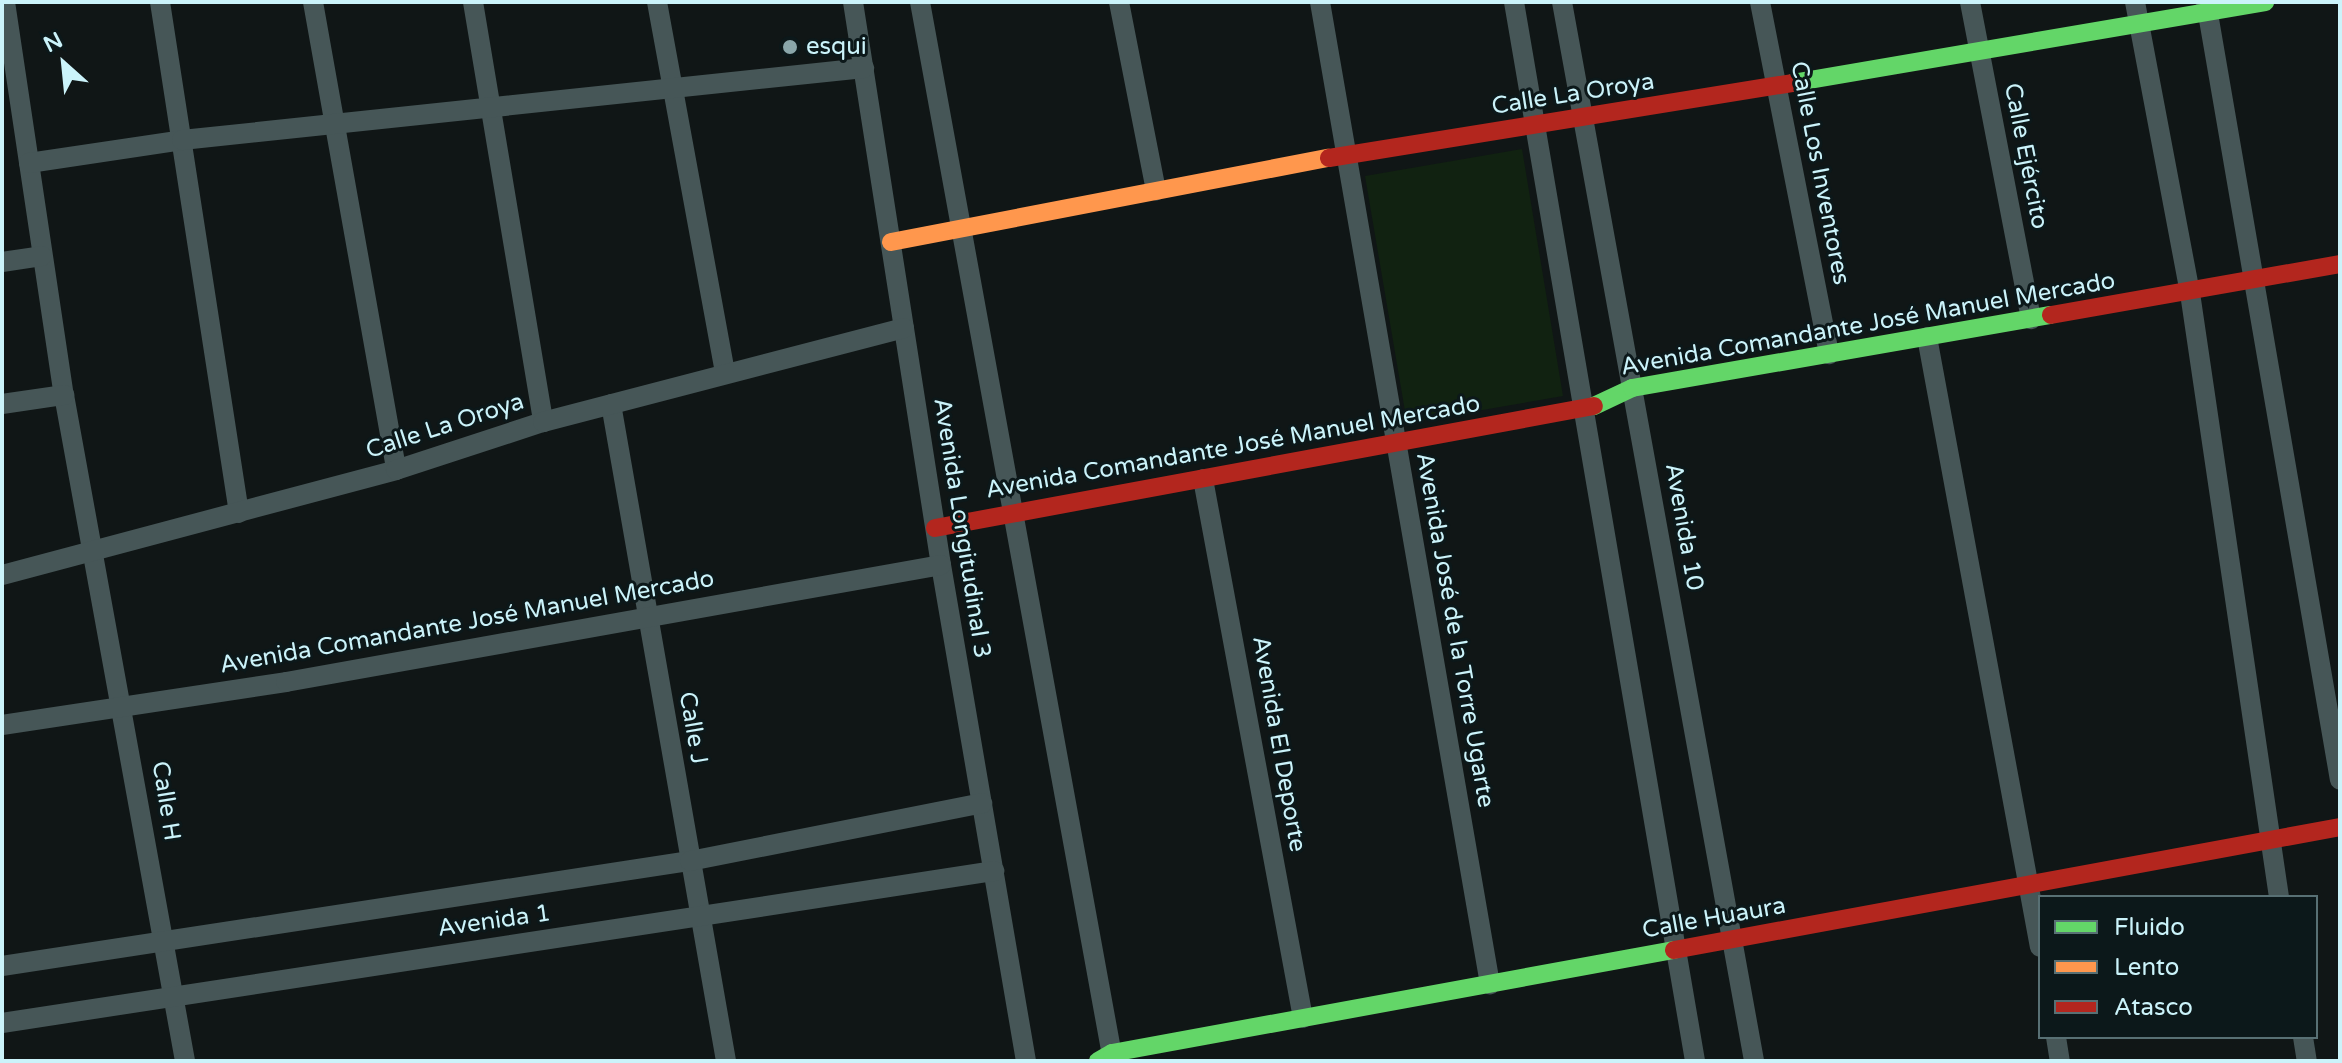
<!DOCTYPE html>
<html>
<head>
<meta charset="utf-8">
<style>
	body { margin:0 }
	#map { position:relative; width:2342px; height:1063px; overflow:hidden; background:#101616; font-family:"Varela Round",sans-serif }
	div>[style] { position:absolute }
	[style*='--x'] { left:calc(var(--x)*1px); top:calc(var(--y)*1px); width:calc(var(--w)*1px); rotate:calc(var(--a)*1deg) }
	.green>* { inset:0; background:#121 }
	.street>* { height:20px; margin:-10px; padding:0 10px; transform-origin:10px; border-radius:10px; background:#465657 }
	.fast>* { height:18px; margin:-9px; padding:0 9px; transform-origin:9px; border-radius:9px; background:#63d668 }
	.slow>* { height:18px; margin:-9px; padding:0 9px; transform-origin:9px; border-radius:9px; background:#ff974d }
	.jam>* { height:18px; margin:-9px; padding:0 9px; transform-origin:9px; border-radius:9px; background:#b3261e }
	.dots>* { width:22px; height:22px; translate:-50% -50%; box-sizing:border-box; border:4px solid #0c181a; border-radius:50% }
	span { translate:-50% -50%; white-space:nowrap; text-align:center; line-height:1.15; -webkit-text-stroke:6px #0c181a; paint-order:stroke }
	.poi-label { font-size:24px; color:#cbf3fa }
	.left { translate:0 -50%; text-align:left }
	.street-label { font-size:24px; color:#cbf3fa }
	.frame { position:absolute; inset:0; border:4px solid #cbf3fa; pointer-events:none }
	.legend { position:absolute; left:2038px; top:895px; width:280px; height:144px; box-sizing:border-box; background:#0c181a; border:2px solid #587074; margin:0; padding:10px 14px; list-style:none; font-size:24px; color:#cbf3fa }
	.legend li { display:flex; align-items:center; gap:16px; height:40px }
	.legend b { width:40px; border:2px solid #587074 }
	.north { position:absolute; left:24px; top:24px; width:80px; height:80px; -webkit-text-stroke:6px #0c181a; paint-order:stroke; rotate:333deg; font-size:22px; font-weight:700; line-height:32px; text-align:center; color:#cbf3fa }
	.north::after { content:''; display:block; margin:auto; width:28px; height:36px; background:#cbf3fa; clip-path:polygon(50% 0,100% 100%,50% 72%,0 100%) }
</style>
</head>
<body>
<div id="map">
	<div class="green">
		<i style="clip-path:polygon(1522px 149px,1563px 396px,1407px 423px,1365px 176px)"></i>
	</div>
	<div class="street">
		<i style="--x:5;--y:2;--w:397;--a:81.5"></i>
		<i style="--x:64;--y:395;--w:677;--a:79.7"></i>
		<i style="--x:160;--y:2;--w:517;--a:81.21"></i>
		<i style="--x:313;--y:2;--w:475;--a:79.9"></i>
		<i style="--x:473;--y:2;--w:426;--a:80.5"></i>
		<i style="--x:657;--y:2;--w:378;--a:79.6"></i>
		<i style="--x:853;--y:2;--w:570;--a:81.12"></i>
		<i style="--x:941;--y:565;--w:503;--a:80.28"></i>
		<i style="--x:920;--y:2;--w:1076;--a:79.67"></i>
		<i style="--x:1119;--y:2;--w:192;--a:78.9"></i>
		<i style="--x:1320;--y:2;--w:997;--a:80.18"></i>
		<i style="--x:1514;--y:2;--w:1074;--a:80.3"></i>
		<i style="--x:1562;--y:2;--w:1076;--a:79.72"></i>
		<i style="--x:1760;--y:2;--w:359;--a:78.9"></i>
		<i style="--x:1970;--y:2;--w:323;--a:79.1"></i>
		<i style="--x:2135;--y:2;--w:296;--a:79.3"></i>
		<i style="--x:2190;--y:293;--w:611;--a:81.62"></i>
		<i style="--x:2206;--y:2;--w:789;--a:80.23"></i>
		<i style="--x:29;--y:163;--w:155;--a:-8.5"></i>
		<i style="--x:182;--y:140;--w:686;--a:-6.03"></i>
		<i style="--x:2;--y:262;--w:40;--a:-8.5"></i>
		<i style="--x:1927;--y:337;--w:620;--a:79.51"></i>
		<i style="--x:2;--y:404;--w:63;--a:-8.3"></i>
		<i style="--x:611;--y:404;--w:667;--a:80.07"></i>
		<i style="--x:1203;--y:479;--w:548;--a:79.49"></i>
		<i style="--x:2;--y:575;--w:408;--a:-14.9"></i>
		<i style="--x:396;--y:470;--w:155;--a:-18.1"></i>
		<i style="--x:543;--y:422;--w:373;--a:-14.6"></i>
		<i style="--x:2;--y:725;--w:287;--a:-8.6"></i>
		<i style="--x:286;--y:682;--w:665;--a:-10.13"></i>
		<i style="--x:2;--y:966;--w:696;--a:-8.68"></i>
		<i style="--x:690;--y:861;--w:298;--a:-11.2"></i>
		<i style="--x:2;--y:1023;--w:1004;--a:-8.71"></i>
		<i style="--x:2056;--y:1037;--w:24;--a:81"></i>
		<i style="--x:2303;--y:1037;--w:24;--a:81"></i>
	</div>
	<div class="fast">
		<i style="--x:1792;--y:83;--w:480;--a:-9.7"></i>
		<i style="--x:1594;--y:406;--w:42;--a:-25.3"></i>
		<i style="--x:1632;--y:388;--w:425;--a:-9.9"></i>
		<i style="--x:1098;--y:1061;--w:16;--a:-30"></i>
		<i style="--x:1112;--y:1053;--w:571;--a:-10.39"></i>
	</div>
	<div class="slow">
		<i style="--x:891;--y:242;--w:446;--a:-10.9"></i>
	</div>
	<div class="jam">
		<i style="--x:1329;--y:158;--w:469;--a:-9.2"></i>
		<i style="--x:2051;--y:315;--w:293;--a:-10"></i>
		<i style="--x:935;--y:528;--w:670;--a:-10.49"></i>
		<i style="--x:1674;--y:950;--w:677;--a:-10.46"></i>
	</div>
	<div class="dots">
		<i style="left:790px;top:47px;background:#8aa6aa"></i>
	</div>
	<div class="poi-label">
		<span class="left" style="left:806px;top:47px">esqui</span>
	</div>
	<div class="street-label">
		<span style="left:1573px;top:94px;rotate:-9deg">Calle La Oroya</span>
		<span style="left:2026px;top:156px;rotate:79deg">Calle Ejército</span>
		<span style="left:1820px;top:173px;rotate:79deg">Calle Los Inventores</span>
		<span style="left:1868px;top:324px;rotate:-10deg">Avenida Comandante José Manuel Mercado</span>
		<span style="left:445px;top:426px;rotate:-18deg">Calle La Oroya</span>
		<span style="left:1233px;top:447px;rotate:-10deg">Avenida Comandante José Manuel Mercado</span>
		<span style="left:1684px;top:527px;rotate:80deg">Avenida 10</span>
		<span style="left:962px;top:528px;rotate:81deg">Avenida Longitudinal 3</span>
		<span style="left:467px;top:622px;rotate:-10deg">Avenida Comandante José Manuel Mercado</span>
		<span style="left:1455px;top:630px;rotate:80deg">Avenida José de la Torre Ugarte</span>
		<span style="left:693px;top:728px;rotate:80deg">Calle J</span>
		<span style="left:1279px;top:744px;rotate:80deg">Avenida El Deporte</span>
		<span style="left:166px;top:801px;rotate:81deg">Calle H</span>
		<span style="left:1714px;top:918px;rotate:-10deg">Calle Huaura</span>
		<span style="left:494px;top:921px;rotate:-8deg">Avenida 1</span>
	</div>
	<div class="frame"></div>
	<ul class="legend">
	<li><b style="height:10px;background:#63d668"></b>Fluido</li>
	<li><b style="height:10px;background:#ff974d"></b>Lento</li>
	<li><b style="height:10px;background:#b3261e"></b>Atasco</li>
	</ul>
	<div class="north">N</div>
</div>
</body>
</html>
